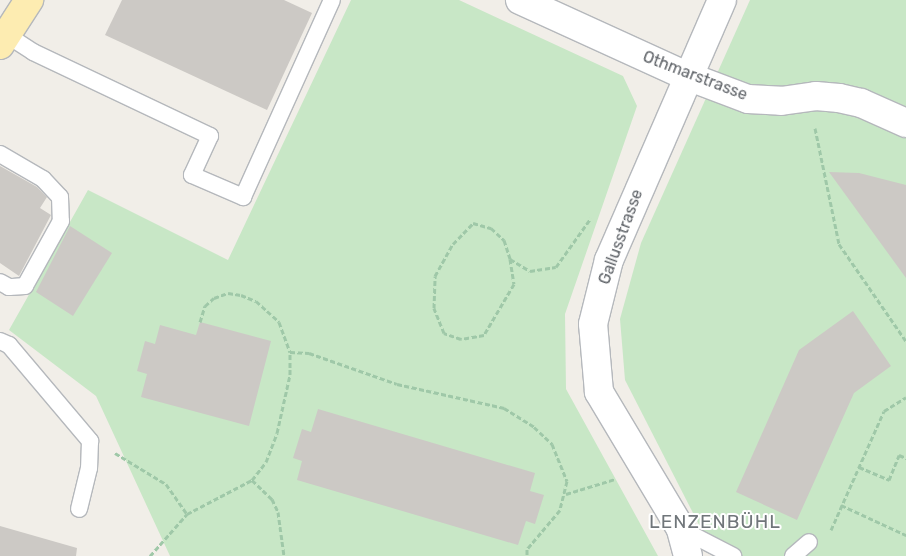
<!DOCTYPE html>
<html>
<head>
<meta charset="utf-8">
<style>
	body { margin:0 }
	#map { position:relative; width:906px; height:556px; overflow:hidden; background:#f1eee8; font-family:Rubik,sans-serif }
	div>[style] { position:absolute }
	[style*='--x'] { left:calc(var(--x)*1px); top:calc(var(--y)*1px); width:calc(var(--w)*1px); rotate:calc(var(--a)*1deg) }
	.green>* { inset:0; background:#c8e7c6 }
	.building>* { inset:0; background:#ccc9c5 }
	.path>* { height:3px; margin-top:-1.5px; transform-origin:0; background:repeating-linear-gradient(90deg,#9fc8a8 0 5px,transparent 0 7.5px) }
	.roads { filter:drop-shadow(1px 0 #b5b8bc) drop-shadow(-1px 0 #b5b8bc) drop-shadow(0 1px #b5b8bc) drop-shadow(0 -1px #b5b8bc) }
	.lane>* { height:16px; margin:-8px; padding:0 8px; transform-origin:8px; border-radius:8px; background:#fff }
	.street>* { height:28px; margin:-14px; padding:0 14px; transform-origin:14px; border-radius:14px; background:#fff }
	.primary>* { height:28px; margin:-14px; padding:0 14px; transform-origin:14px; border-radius:14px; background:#fdecb1 }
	span { translate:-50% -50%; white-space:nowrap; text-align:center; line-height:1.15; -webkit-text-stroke:4px #fff; paint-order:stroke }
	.street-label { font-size:16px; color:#5f6368 }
	.quarter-label { font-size:19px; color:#70767a; letter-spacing:1px }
</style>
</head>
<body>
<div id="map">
	<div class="green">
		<i style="clip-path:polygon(351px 0,459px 0,623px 76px,637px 106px,565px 314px,566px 389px,658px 556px,170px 556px,96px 396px,9px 330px,88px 190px,228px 260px)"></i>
		<i style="clip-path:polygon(750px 0,906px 0,906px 556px,715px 556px,625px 380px,620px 319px,641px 243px)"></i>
	</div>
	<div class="building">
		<i style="clip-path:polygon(122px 0,284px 0,312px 13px,267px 110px,105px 35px)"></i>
		<i style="clip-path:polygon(0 166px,37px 187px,47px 197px,40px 208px,51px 215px,19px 276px,0 263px)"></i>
		<i style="clip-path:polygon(829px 172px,859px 173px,906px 185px,906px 278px)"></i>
		<i style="clip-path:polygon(70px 226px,112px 253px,73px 316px,36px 292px)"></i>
		<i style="clip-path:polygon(853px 311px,891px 366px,854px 393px,797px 520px,736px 492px,799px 350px)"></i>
		<i style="clip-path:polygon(200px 322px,271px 341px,249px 426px,141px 397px,147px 374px,137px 371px,145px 341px,155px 344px,160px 325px,196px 335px)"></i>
		<i style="clip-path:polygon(318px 409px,535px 473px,530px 491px,544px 495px,535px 524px,526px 521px,518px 545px,297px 480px,302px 461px,293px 458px,302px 429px,311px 432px)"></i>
		<i style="clip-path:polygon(0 526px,77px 548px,76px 556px,0 556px)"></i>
	</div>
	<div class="path">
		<i style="--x:815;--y:128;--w:118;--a:78.3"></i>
		<i style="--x:839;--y:244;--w:118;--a:55.4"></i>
		<i style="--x:510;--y:259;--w:25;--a:81"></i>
		<i style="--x:514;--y:284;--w:59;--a:120.5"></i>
		<i style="--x:484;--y:335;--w:23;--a:170"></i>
		<i style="--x:461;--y:339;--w:18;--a:-161"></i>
		<i style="--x:444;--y:333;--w:27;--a:-112"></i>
		<i style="--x:434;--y:308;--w:32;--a:-88"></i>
		<i style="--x:435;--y:276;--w:37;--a:-61"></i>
		<i style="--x:453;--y:244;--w:29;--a:-46"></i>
		<i style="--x:473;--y:223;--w:19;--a:16"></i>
		<i style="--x:491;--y:228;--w:18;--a:43"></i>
		<i style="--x:504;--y:240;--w:20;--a:72"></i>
		<i style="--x:510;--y:259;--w:23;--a:31"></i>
		<i style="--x:530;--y:271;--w:26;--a:-9"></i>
		<i style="--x:556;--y:267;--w:60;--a:-54.5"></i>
		<i style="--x:200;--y:322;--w:17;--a:-73"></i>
		<i style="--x:205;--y:306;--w:12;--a:-42"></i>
		<i style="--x:214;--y:298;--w:15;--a:-20"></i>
		<i style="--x:228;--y:293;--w:13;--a:9"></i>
		<i style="--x:241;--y:295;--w:16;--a:22"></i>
		<i style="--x:256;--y:301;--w:31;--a:42"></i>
		<i style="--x:279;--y:322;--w:32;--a:70"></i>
		<i style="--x:290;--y:352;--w:19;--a:3"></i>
		<i style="--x:309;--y:353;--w:93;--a:19.4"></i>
		<i style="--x:397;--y:384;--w:110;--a:12.6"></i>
		<i style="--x:504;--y:408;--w:36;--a:32"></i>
		<i style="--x:534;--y:427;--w:25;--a:43"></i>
		<i style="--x:552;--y:444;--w:40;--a:68"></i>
		<i style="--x:567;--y:481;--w:30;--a:104"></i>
		<i style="--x:560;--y:510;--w:51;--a:130.2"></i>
		<i style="--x:527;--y:549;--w:7;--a:90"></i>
		<i style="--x:115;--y:453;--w:60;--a:31.3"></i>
		<i style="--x:166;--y:484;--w:37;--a:55"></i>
		<i style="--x:859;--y:467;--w:33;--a:23"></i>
		<i style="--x:889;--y:480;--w:27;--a:-68"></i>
		<i style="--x:899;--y:455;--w:8;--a:23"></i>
		<i style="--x:252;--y:480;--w:23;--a:-52"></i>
		<i style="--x:266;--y:462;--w:31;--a:-69"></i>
		<i style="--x:277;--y:433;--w:59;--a:-77.4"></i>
		<i style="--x:290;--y:375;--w:23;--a:-90"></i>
		<i style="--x:566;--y:494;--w:51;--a:-17"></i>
		<i style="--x:841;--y:505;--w:72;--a:24.8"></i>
		<i style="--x:831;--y:530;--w:130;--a:-66"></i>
		<i style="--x:884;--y:411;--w:26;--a:-32"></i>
		<i style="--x:150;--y:556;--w:56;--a:-48.6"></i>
		<i style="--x:187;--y:514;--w:73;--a:-27.6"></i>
		<i style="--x:252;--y:480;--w:28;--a:44"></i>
		<i style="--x:272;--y:499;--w:14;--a:65"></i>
		<i style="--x:278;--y:512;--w:44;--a:82.2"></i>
	</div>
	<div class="roads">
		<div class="lane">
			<i style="--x:7;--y:35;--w:31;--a:33"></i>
			<i style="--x:33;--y:52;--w:196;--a:25.4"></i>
			<i style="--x:210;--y:136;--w:43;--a:114.8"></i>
			<i style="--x:192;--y:175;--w:56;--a:23.3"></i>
			<i style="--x:243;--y:197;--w:216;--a:-65.7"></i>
			<i style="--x:0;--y:154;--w:50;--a:30.2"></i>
			<i style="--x:43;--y:179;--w:25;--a:47"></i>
			<i style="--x:60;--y:197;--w:24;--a:88"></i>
			<i style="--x:61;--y:221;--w:74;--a:119"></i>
			<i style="--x:25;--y:286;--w:16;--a:176"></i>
			<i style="--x:9;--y:287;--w:10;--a:-151"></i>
			<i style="--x:0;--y:341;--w:10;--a:24"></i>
			<i style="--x:9;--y:345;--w:126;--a:49.8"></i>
			<i style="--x:90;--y:441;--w:27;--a:92"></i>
			<i style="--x:89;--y:468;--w:42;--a:103.7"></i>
			<i style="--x:681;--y:529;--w:59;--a:27.4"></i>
			<i style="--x:793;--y:556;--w:21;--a:-41"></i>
		</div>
		<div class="street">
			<i style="--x:520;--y:0;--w:183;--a:24.5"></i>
			<i style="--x:687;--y:76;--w:65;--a:20.7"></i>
			<i style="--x:748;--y:99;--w:33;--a:3"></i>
			<i style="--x:781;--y:101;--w:35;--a:-8"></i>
			<i style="--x:816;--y:96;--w:23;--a:5"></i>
			<i style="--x:839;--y:98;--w:23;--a:13"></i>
			<i style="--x:861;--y:103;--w:49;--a:24"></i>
			<i style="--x:688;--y:556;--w:28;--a:-105"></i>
			<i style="--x:681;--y:529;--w:160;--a:-120.9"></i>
			<i style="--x:599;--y:392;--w:68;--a:-95"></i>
			<i style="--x:593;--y:324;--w:66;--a:-76"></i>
			<i style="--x:609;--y:260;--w:283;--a:-66.5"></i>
		</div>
		<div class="primary">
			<i style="--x:0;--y:45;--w:54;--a:-57.2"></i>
		</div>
	</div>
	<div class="street-label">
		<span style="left:695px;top:76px;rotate:21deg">Othmarstrasse</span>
		<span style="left:621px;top:237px;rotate:-70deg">Gallusstrasse</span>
	</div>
	<div class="quarter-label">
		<span style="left:715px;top:522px">LENZENBÜHL</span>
	</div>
</div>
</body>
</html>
